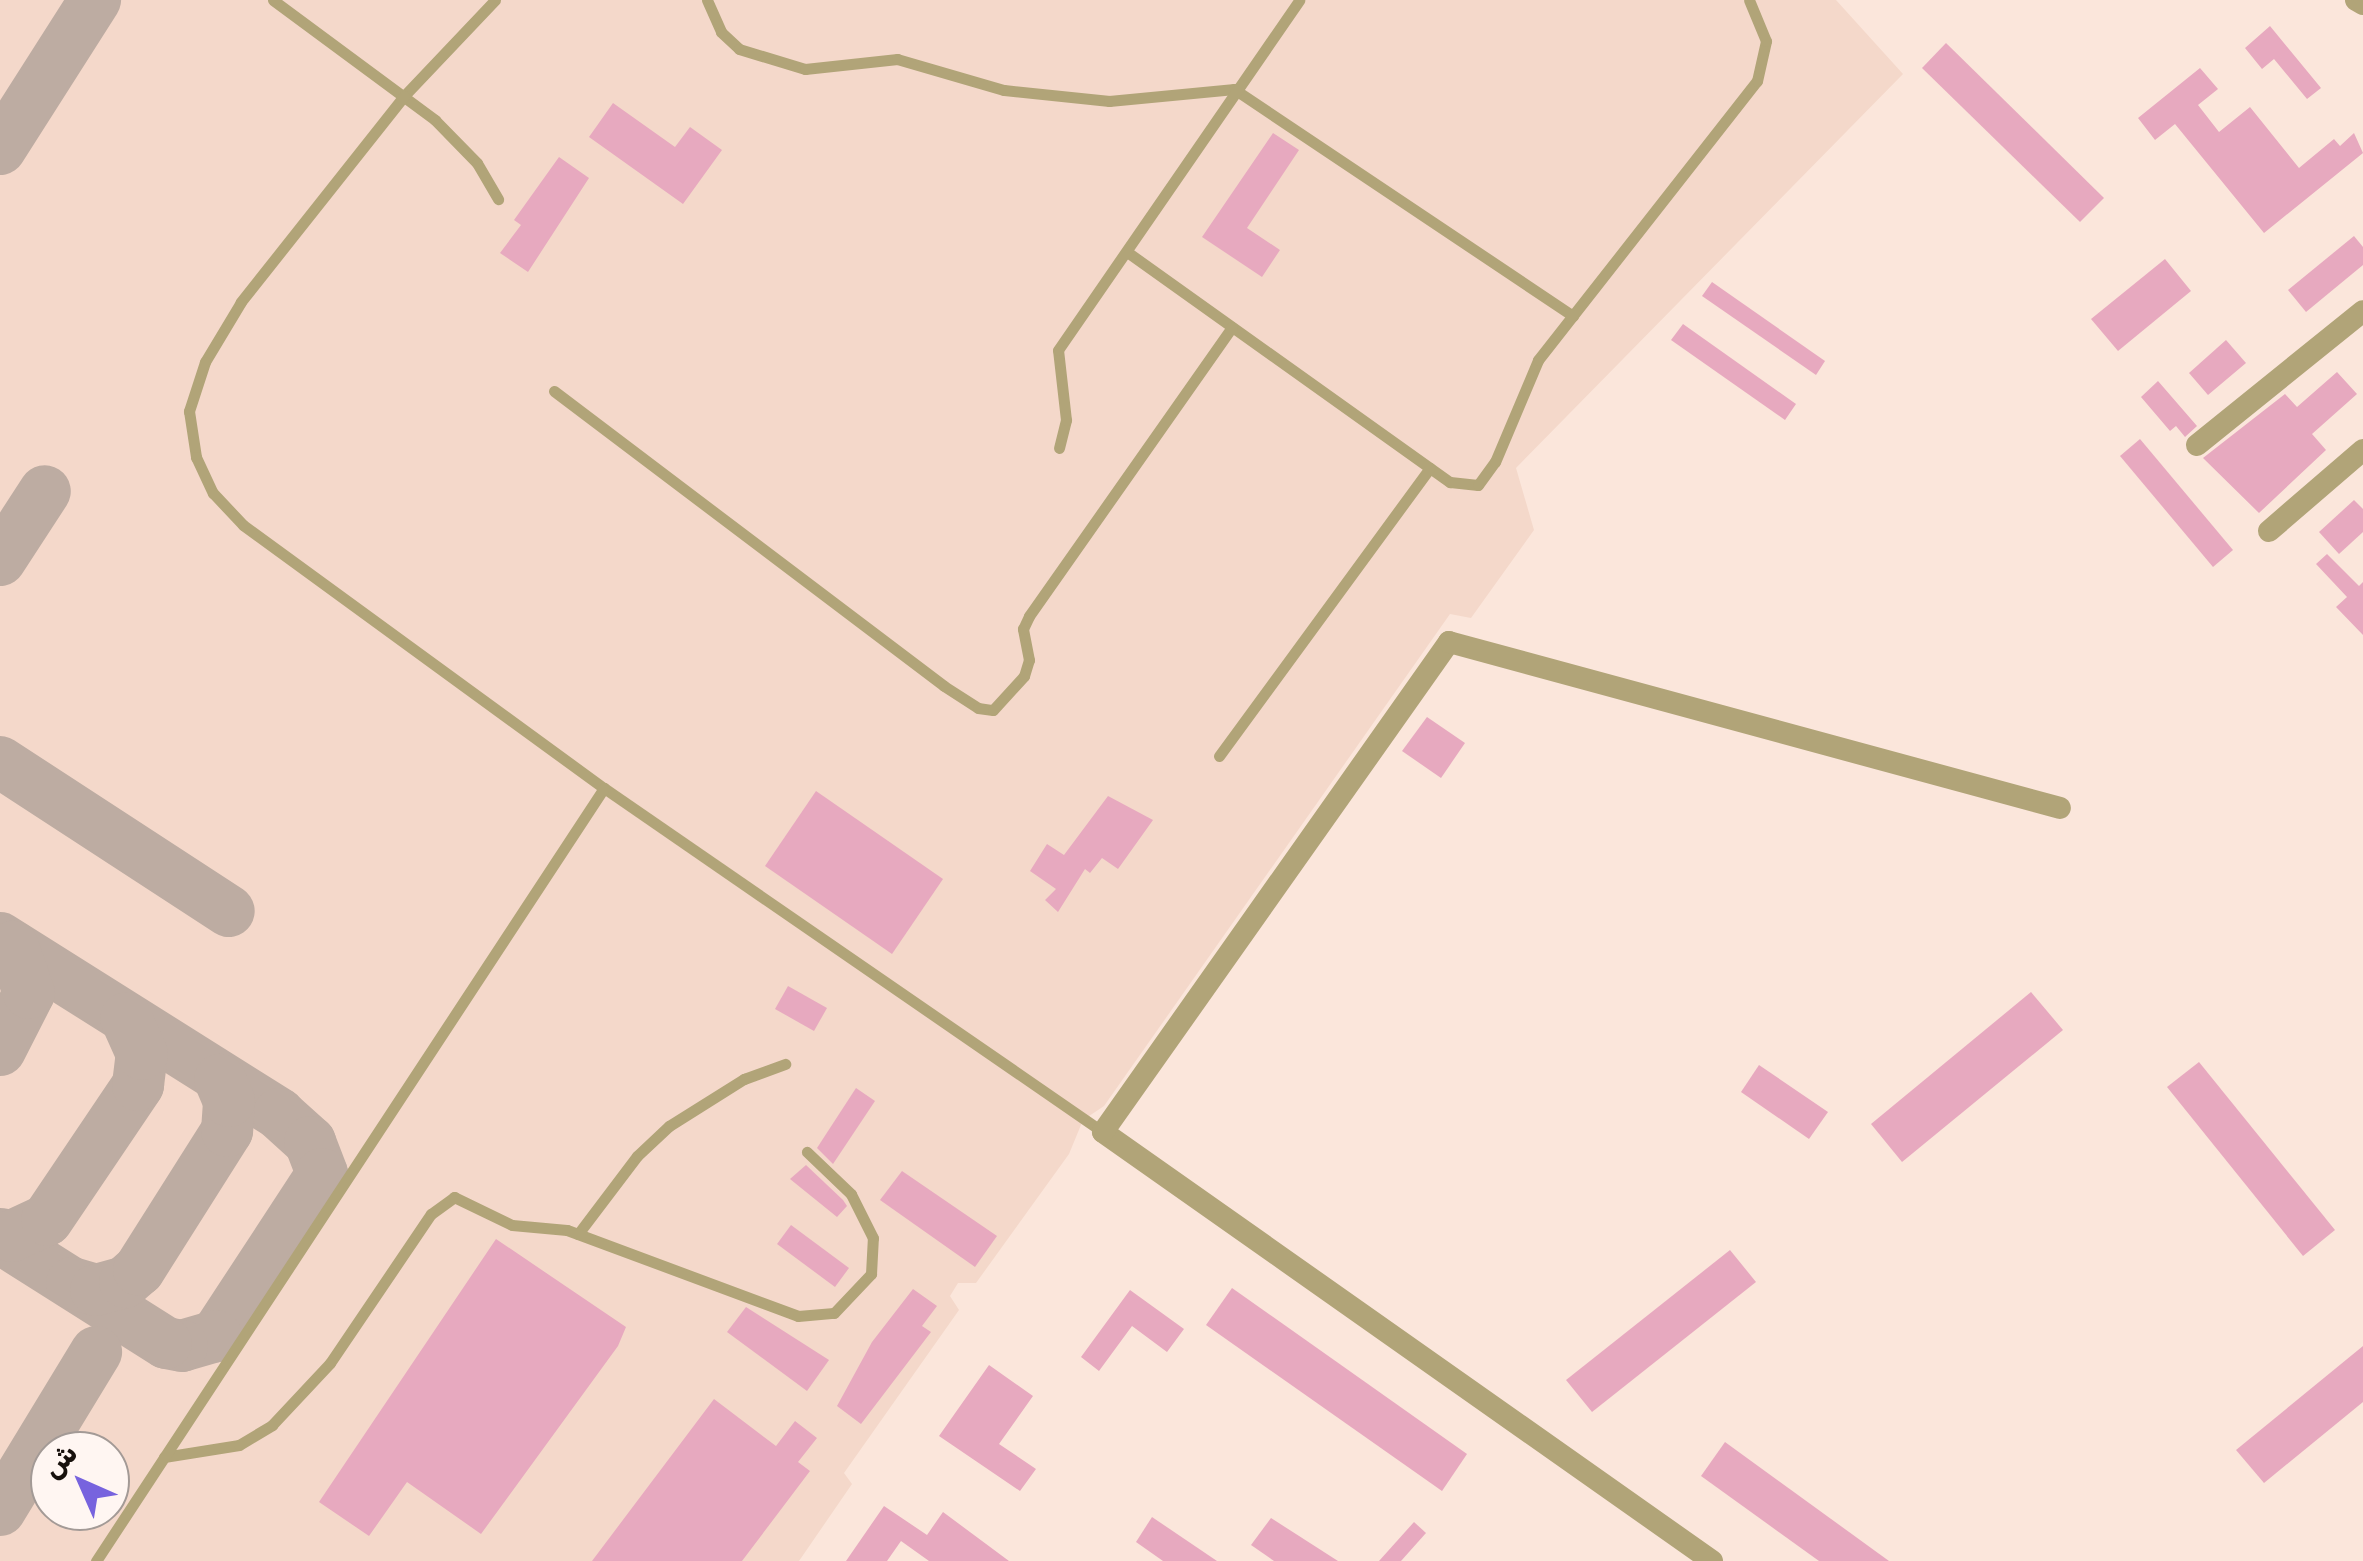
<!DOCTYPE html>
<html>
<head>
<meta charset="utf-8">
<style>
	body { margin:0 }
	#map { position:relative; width:2363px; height:1561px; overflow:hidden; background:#fbe6db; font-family:Rubik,Vazirmatn,sans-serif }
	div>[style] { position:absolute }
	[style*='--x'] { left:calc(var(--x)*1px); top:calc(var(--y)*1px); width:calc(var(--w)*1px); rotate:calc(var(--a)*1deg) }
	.built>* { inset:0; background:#f4d8ca }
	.taxiway>* { height:52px; margin:-26px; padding:0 26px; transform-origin:26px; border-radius:26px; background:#bdaca2 }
	.building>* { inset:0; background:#e7a9bf }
	.lane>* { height:11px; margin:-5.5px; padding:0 5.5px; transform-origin:5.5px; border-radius:5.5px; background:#b1a478 }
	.street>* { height:22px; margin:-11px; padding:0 11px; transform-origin:11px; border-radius:11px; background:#b1a478 }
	span { translate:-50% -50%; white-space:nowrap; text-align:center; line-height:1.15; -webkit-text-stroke:8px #fff6f2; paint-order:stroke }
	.north { position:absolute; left:30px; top:1431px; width:100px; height:100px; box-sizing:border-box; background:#fff6f2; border:2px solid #a39a96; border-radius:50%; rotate:315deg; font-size:28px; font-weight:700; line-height:40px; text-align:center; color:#18110d }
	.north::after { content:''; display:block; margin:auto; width:35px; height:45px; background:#7763de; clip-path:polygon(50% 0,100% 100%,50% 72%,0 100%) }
</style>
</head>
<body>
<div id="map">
	<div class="built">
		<i style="clip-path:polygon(evenodd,0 0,1836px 0,1903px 74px,1516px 468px,1534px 530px,1471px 618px,1450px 614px,1104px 1106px,1083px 1120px,1069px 1154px,976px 1283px,958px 1283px,950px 1296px,959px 1310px,844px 1473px,852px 1484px,799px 1561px,0 1561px,0 0,50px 1451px,110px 1451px,110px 1511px,50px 1511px,50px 1451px)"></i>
	</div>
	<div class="taxiway">
		<i style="--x:0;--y:149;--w:177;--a:-57.5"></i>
		<i style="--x:0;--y:560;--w:82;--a:-56.9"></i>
		<i style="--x:0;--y:762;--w:273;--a:33.1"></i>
		<i style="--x:0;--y:938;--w:330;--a:32.2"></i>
		<i style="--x:279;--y:1114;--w:42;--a:42.1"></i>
		<i style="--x:310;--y:1142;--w:34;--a:69"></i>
		<i style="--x:322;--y:1174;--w:194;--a:123.2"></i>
		<i style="--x:216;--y:1336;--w:35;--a:164"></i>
		<i style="--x:182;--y:1346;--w:16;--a:-169"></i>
		<i style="--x:166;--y:1343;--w:196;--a:-147.7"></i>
		<i style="--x:0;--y:1050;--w:64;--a:-63"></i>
		<i style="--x:29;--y:993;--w:49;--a:-109.2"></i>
		<i style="--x:0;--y:1234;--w:12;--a:9"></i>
		<i style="--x:12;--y:1236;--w:38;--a:-25"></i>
		<i style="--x:47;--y:1220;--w:163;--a:-56"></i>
		<i style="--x:138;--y:1085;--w:31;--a:-83"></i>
		<i style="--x:142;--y:1054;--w:39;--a:-114"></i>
		<i style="--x:72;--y:1283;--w:25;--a:16"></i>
		<i style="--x:96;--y:1290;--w:30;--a:-15"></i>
		<i style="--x:125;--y:1282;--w:18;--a:-41"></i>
		<i style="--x:139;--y:1270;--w:165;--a:-57.7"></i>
		<i style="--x:227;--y:1131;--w:30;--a:-86"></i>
		<i style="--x:229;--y:1101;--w:23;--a:-113"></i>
		<i style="--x:0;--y:1510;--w:185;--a:-58.7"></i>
	</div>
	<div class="building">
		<i style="clip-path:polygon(2270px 26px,2321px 88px,2307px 99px,2274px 59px,2262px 69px,2245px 48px)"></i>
		<i style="clip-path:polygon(1946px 43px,2104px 198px,2080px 222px,1922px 68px)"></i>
		<i style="clip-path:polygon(2200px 68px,2218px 89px,2198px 105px,2219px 132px,2250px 107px,2299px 168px,2334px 139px,2340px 146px,2354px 133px,2363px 153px,2264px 233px,2175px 124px,2155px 140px,2138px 118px)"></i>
		<i style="clip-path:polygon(613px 103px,675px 147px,690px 127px,722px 150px,683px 204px,589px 137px)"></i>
		<i style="clip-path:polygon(1273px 133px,1299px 150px,1247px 228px,1280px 250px,1262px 277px,1202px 237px)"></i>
		<i style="clip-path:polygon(559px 157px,589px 178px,528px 272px,500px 253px,521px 225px,514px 220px)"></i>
		<i style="clip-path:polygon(2354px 236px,2363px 247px,2363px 265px,2306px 312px,2288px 290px)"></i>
		<i style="clip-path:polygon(2165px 259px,2191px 291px,2118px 351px,2091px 319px)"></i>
		<i style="clip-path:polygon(1712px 282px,1825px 361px,1816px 375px,1702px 296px)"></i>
		<i style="clip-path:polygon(1683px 324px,1796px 404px,1785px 420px,1671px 340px)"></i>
		<i style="clip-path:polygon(2226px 340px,2246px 363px,2208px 395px,2189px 373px)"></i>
		<i style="clip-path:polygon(2337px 372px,2357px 394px,2312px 434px,2326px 450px,2259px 513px,2203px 458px,2285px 394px,2297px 407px)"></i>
		<i style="clip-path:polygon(2158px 381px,2197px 426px,2185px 437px,2176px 426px,2170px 431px,2141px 397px)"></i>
		<i style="clip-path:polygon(2140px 439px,2233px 550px,2213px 567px,2120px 456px)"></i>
		<i style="clip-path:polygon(2354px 500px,2363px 509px,2363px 532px,2339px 554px,2319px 532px)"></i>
		<i style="clip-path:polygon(2327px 554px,2359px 586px,2363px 582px,2363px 635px,2336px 607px,2347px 597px,2316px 564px)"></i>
		<i style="clip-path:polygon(1427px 717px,1465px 743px,1441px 778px,1402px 751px)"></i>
		<i style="clip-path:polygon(816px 791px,943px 879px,892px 954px,765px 866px)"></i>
		<i style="clip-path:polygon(1108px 796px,1153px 820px,1118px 869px,1102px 858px,1090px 873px,1085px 869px,1058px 912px,1045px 900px,1056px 889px,1030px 871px,1047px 844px,1064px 855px)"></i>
		<i style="clip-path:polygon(788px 986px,827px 1008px,814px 1031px,775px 1009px)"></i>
		<i style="clip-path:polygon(2031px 992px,2063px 1030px,1902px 1162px,1871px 1124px)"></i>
		<i style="clip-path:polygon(2199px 1062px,2335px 1230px,2303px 1256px,2167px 1087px)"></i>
		<i style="clip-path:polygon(1759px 1065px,1828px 1112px,1809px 1139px,1741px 1092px)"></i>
		<i style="clip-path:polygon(856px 1088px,875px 1101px,833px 1164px,817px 1148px)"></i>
		<i style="clip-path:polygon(806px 1165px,843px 1200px,847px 1206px,837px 1217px,790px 1179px)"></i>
		<i style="clip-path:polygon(902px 1171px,997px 1236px,975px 1267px,880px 1200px)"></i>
		<i style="clip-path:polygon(791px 1225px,849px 1268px,835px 1287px,777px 1244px)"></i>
		<i style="clip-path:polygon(496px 1239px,626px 1327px,618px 1346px,481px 1534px,407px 1482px,369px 1536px,319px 1502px)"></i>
		<i style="clip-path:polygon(1730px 1250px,1756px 1282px,1592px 1412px,1566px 1380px)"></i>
		<i style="clip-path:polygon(1232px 1288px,1467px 1454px,1442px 1491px,1206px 1325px)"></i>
		<i style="clip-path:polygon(913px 1289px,937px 1306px,922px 1326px,931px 1332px,861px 1424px,837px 1406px,872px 1342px)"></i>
		<i style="clip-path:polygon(1130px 1290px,1184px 1329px,1167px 1352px,1132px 1326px,1099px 1371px,1081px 1357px)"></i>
		<i style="clip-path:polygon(746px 1307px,829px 1360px,807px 1391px,727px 1332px)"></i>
		<i style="clip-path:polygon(2363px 1346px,2363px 1402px,2264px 1483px,2236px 1450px)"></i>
		<i style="clip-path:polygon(989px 1365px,1033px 1396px,999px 1444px,1036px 1469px,1020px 1491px,939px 1436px)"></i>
		<i style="clip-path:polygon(714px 1399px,776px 1446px,795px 1421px,817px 1438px,798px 1462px,810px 1471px,742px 1561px,592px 1561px)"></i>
		<i style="clip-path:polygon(1725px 1442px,1889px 1561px,1819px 1561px,1701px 1476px)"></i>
		<i style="clip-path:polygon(884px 1506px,927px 1535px,943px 1512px,1009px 1561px,929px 1561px,901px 1541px,887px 1561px,846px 1561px)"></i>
		<i style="clip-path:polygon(1152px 1517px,1217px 1561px,1163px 1561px,1136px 1542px)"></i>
		<i style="clip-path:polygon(1271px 1518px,1338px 1561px,1274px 1561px,1251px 1545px)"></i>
		<i style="clip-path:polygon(1414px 1522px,1426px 1533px,1401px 1561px,1379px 1561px)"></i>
	</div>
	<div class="lane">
		<i style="--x:273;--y:0;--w:202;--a:36.5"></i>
		<i style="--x:435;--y:120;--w:60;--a:45.7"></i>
		<i style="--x:477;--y:163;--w:42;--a:59.7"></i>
		<i style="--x:495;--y:0;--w:132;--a:133.5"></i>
		<i style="--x:404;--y:96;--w:263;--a:128.4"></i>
		<i style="--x:241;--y:302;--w:70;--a:121"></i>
		<i style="--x:205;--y:362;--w:52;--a:108.1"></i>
		<i style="--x:189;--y:411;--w:47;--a:81.3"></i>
		<i style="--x:196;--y:457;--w:40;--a:65"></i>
		<i style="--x:213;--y:493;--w:44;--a:46.8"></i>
		<i style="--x:243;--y:525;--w:447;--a:36.1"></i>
		<i style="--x:604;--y:788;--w:606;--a:34.58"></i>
		<i style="--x:707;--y:0;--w:35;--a:66"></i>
		<i style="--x:721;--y:32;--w:25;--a:43"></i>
		<i style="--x:739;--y:49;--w:69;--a:16.9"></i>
		<i style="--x:805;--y:69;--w:93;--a:-6.2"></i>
		<i style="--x:897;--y:59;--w:111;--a:16.2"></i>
		<i style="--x:1004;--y:90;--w:106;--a:6"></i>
		<i style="--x:1109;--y:101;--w:126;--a:-5.5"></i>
		<i style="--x:1234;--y:89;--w:408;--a:33.8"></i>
		<i style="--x:1130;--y:254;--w:393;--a:35.5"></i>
		<i style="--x:1450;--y:482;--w:28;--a:6"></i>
		<i style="--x:1478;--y:485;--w:29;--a:-54"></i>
		<i style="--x:1495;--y:462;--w:111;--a:-67.1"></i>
		<i style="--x:1538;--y:360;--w:355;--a:-51.9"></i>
		<i style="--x:1757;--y:81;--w:41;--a:-77.3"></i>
		<i style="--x:1766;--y:41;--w:44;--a:-112.5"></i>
		<i style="--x:554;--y:391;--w:489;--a:37.1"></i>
		<i style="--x:944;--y:686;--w:40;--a:32.9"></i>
		<i style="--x:978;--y:708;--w:15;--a:8"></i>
		<i style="--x:993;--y:710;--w:46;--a:-47.6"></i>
		<i style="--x:1024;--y:676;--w:17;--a:-73"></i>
		<i style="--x:1029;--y:660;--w:32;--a:-101"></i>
		<i style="--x:1023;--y:629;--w:14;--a:-65"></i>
		<i style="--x:1029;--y:616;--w:353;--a:-54.9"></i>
		<i style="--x:1059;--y:448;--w:29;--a:-76"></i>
		<i style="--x:1066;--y:420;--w:70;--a:-96.5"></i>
		<i style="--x:1058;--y:350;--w:425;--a:-55.4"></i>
		<i style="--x:1219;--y:756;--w:357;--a:-53.8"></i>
		<i style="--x:578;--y:1234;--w:98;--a:-52.9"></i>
		<i style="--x:637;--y:1156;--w:44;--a:-43.2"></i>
		<i style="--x:669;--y:1126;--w:89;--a:-32.1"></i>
		<i style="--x:744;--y:1079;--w:44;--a:-20.1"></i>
		<i style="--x:164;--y:1457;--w:76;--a:-9.1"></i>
		<i style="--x:239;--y:1445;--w:39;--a:-31"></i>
		<i style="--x:272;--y:1425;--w:85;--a:-46.9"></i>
		<i style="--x:330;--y:1363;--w:180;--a:-55.9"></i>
		<i style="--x:431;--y:1214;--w:29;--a:-36"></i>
		<i style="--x:454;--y:1197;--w:64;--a:25.8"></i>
		<i style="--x:512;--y:1225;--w:55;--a:5.2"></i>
		<i style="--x:567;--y:1230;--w:246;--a:20.4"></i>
		<i style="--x:798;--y:1316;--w:36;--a:-5"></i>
		<i style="--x:834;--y:1313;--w:54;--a:-46.5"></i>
		<i style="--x:871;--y:1274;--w:36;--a:-87"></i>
		<i style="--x:873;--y:1238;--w:49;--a:-116.6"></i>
		<i style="--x:851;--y:1194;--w:61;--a:-136.3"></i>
		<i style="--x:96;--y:1561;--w:925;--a:-56.69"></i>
	</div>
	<div class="street">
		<i style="--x:2356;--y:0;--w:8;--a:30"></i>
		<i style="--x:2197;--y:445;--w:213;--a:-38.9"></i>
		<i style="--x:2269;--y:531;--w:124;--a:-40.8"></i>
		<i style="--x:1712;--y:1561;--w:745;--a:-144.84"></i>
		<i style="--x:1103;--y:1132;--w:600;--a:-54.77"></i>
		<i style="--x:1449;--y:642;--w:633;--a:15.2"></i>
	</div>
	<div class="north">ش</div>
</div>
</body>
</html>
